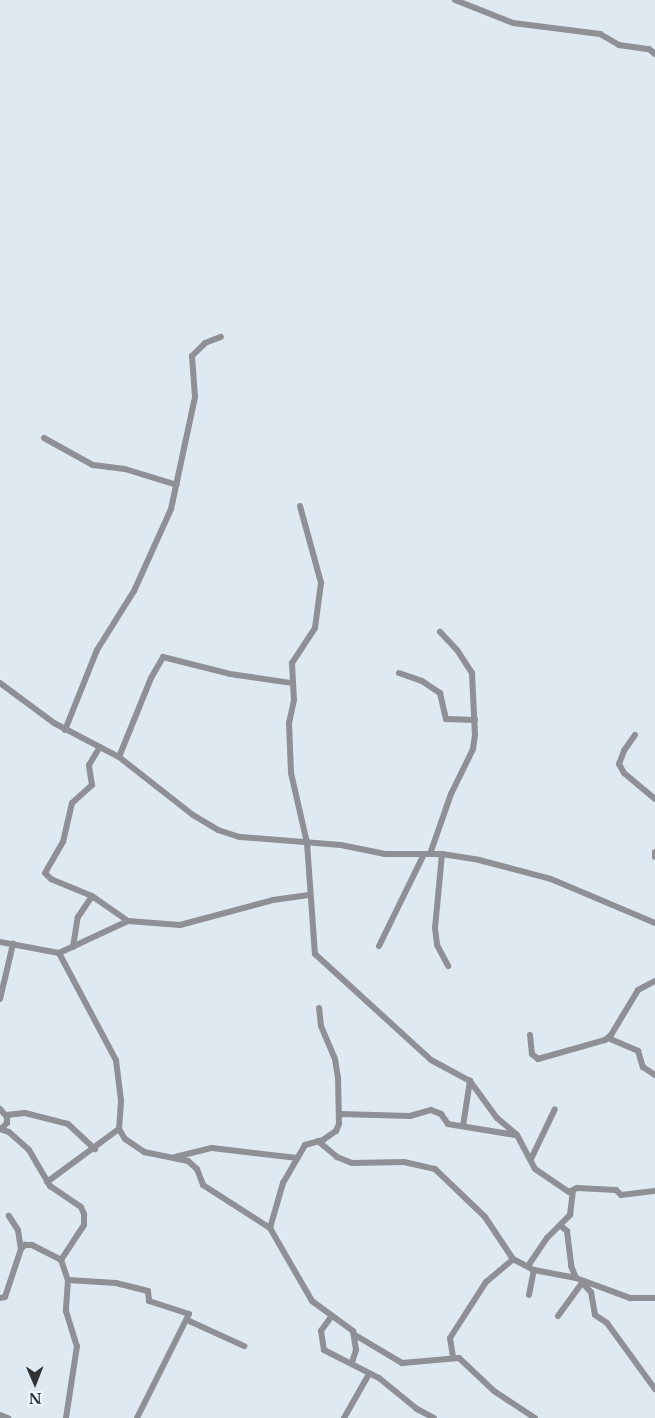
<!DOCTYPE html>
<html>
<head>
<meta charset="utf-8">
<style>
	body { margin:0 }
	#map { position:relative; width:655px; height:1418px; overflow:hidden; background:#dee9f1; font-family:"Libre Baskerville",serif }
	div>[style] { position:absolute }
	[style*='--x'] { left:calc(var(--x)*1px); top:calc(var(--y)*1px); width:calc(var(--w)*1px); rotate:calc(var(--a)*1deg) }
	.street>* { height:6px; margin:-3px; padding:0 3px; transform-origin:3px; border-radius:3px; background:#8e9095 }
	span { translate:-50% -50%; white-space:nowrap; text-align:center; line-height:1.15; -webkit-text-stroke:5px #ebf6fe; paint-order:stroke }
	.north { position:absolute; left:10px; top:1358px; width:50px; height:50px; -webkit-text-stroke:4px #ebf6fe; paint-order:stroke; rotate:179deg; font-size:14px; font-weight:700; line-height:20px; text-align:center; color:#303437 }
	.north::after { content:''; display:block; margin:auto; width:18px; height:22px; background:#303437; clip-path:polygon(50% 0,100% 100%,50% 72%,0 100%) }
</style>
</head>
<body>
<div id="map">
	<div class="street">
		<i style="--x:455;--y:0;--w:62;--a:21.6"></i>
		<i style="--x:513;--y:23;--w:88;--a:7.2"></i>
		<i style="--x:600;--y:34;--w:22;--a:30"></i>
		<i style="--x:619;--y:45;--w:30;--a:8"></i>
		<i style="--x:649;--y:49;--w:8;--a:40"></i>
		<i style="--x:44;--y:438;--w:56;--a:28.9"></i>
		<i style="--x:93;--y:465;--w:32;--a:7"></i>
		<i style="--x:125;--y:469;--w:54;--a:17.1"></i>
		<i style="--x:300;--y:506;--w:80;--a:74.7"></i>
		<i style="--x:321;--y:583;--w:45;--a:97.6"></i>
		<i style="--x:315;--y:628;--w:42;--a:123.3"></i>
		<i style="--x:292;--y:663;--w:37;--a:87"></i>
		<i style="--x:294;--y:700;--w:24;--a:102"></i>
		<i style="--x:289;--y:723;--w:50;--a:87.7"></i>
		<i style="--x:291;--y:773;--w:72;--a:77.1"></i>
		<i style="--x:307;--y:843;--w:111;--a:85.9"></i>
		<i style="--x:315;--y:954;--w:157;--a:42.4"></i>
		<i style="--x:431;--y:1060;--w:44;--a:28.3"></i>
		<i style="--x:470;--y:1081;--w:46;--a:53.9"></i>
		<i style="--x:497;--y:1118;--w:26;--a:40"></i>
		<i style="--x:517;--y:1135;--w:38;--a:62"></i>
		<i style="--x:535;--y:1169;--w:41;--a:34.1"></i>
		<i style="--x:569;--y:1192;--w:9;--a:-27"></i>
		<i style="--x:577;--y:1188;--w:39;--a:3"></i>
		<i style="--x:616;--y:1190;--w:7;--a:45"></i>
		<i style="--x:621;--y:1195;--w:34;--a:-7"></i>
		<i style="--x:399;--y:673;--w:24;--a:19"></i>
		<i style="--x:422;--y:681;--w:22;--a:34"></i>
		<i style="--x:440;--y:693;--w:27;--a:77"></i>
		<i style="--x:446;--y:719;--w:29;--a:2"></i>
		<i style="--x:0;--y:683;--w:67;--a:36.5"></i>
		<i style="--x:54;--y:723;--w:73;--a:27.6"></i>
		<i style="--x:119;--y:757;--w:94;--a:38.1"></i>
		<i style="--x:193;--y:815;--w:29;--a:31"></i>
		<i style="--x:218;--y:830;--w:23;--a:18"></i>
		<i style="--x:240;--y:837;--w:101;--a:4.5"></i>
		<i style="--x:341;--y:845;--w:45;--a:11.6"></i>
		<i style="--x:385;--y:854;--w:57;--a:0"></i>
		<i style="--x:442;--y:854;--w:37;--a:9"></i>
		<i style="--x:479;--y:860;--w:74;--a:14.8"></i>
		<i style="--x:551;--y:879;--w:113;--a:22.9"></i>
		<i style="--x:65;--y:730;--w:86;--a:-68.2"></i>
		<i style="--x:97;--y:650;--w:70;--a:-57.9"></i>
		<i style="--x:134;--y:591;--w:90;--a:-65.7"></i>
		<i style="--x:171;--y:509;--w:115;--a:-77.9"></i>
		<i style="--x:195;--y:397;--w:41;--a:-94.2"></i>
		<i style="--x:192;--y:356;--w:18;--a:-45"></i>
		<i style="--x:205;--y:343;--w:17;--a:-21"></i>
		<i style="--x:635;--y:735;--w:19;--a:125"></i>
		<i style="--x:624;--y:751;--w:14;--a:111"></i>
		<i style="--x:619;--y:764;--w:10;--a:61"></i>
		<i style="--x:624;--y:773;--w:40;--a:40"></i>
		<i style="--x:119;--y:757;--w:85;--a:-67.9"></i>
		<i style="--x:151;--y:678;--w:24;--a:-60"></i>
		<i style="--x:163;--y:657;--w:69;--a:14.2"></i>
		<i style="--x:230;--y:674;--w:63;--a:8.3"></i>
		<i style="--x:655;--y:852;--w:5;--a:90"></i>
		<i style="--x:430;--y:854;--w:64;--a:-70.7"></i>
		<i style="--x:451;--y:794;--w:50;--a:-63.9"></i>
		<i style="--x:473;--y:749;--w:14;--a:-82"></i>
		<i style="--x:475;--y:735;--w:62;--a:-92.8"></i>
		<i style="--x:472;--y:673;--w:27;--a:-123"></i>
		<i style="--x:457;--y:650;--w:25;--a:-133"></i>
		<i style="--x:442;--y:854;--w:74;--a:95.4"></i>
		<i style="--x:435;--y:928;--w:17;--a:83"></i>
		<i style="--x:437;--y:945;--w:24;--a:62"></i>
		<i style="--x:92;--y:896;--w:44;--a:34.8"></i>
		<i style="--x:0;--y:942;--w:60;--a:10.6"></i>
		<i style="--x:59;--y:953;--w:76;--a:-24.9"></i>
		<i style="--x:128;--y:921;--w:52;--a:4.4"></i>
		<i style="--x:180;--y:925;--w:96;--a:-15"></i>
		<i style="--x:273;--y:900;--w:36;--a:-8"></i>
		<i style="--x:379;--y:946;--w:102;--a:-63.9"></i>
		<i style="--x:73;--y:947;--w:30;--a:-81"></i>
		<i style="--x:78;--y:917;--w:25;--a:-56"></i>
		<i style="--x:92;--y:896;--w:44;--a:-157.5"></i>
		<i style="--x:51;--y:879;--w:8;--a:-135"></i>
		<i style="--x:45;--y:873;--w:36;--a:-60"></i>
		<i style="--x:63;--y:842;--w:40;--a:-77"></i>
		<i style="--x:72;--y:803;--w:27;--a:-42"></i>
		<i style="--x:92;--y:785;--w:20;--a:-99"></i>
		<i style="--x:89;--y:765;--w:21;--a:-59"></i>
		<i style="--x:59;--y:953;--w:121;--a:62"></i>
		<i style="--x:116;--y:1060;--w:41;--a:83"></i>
		<i style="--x:121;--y:1101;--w:28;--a:94"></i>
		<i style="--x:119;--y:1129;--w:12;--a:59"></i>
		<i style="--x:125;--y:1139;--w:23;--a:34"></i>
		<i style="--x:144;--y:1152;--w:45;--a:11.6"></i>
		<i style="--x:188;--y:1161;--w:12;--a:42"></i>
		<i style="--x:197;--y:1169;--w:17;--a:69"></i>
		<i style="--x:203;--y:1185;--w:80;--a:32.7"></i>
		<i style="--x:270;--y:1228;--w:84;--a:60.1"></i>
		<i style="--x:312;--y:1301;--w:51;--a:36.2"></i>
		<i style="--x:353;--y:1331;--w:19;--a:81"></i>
		<i style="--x:356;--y:1350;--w:13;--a:108"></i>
		<i style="--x:0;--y:999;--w:57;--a:-76.7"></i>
		<i style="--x:530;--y:1035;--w:19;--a:84"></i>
		<i style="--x:532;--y:1054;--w:8;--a:40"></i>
		<i style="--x:538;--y:1059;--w:70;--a:-15.8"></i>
		<i style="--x:605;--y:1040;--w:8;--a:-40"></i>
		<i style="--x:611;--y:1035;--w:52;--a:-59"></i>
		<i style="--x:638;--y:990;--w:19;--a:-28"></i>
		<i style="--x:608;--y:1038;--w:33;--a:23"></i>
		<i style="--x:638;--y:1051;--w:17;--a:73"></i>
		<i style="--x:643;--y:1067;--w:14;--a:34"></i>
		<i style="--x:0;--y:1109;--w:11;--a:49"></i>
		<i style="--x:7;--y:1117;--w:6;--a:90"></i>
		<i style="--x:7;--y:1123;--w:8;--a:135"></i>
		<i style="--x:340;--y:1114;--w:70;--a:1.6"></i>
		<i style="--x:410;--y:1116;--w:22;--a:-16"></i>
		<i style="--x:431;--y:1110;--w:11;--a:22"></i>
		<i style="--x:441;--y:1114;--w:12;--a:55"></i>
		<i style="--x:448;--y:1124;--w:68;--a:9.3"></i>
		<i style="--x:6;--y:1115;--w:19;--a:-6"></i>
		<i style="--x:25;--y:1113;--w:44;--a:14.3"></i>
		<i style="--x:68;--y:1124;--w:37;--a:43"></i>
		<i style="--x:463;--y:1126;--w:46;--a:-81.2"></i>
		<i style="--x:0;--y:1129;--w:9;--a:18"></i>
		<i style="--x:9;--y:1132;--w:27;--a:42"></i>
		<i style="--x:29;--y:1150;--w:42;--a:59.7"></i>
		<i style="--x:50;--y:1186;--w:37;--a:34"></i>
		<i style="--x:81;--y:1207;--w:8;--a:67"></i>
		<i style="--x:84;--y:1214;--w:11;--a:90"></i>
		<i style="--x:84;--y:1225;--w:42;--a:123.3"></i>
		<i style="--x:61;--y:1260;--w:21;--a:71"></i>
		<i style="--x:68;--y:1280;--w:31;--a:94"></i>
		<i style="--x:66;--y:1311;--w:37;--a:73"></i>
		<i style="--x:77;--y:1346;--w:73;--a:98.7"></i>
		<i style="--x:318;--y:1141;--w:25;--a:40"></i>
		<i style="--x:337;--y:1157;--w:16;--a:22"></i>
		<i style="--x:352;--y:1163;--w:52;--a:-1.1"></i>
		<i style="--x:404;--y:1162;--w:32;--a:13"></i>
		<i style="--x:435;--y:1169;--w:69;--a:43.8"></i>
		<i style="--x:485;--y:1217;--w:50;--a:56.3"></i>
		<i style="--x:175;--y:1157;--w:38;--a:-14"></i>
		<i style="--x:212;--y:1148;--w:86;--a:6.7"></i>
		<i style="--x:531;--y:1159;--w:55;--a:-64.4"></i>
		<i style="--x:47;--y:1182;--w:89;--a:-36.4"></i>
		<i style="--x:561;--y:1226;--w:8;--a:40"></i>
		<i style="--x:567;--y:1231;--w:35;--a:83"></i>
		<i style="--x:571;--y:1266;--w:13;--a:67"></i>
		<i style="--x:270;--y:1228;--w:47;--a:-73.9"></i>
		<i style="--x:283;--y:1183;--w:44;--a:-59.9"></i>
		<i style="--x:305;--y:1145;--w:19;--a:-16"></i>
		<i style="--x:323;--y:1140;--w:16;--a:-35"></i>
		<i style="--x:336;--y:1131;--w:8;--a:-67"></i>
		<i style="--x:339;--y:1124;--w:46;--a:-91.2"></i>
		<i style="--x:338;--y:1078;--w:19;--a:-99"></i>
		<i style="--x:335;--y:1059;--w:36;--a:-113"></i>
		<i style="--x:321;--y:1026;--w:18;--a:-96"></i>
		<i style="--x:21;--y:1249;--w:6;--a:-45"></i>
		<i style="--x:25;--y:1245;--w:7;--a:0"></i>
		<i style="--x:32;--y:1245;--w:33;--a:27"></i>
		<i style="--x:528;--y:1266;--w:34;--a:-56"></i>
		<i style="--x:547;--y:1238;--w:33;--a:-45"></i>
		<i style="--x:570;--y:1215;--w:23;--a:-83"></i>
		<i style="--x:68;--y:1280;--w:48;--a:3.6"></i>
		<i style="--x:116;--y:1283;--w:33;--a:14"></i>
		<i style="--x:148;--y:1291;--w:10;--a:84"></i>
		<i style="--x:149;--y:1301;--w:42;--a:18"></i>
		<i style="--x:189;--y:1314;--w:116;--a:116.6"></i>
		<i style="--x:584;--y:1285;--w:10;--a:45"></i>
		<i style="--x:591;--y:1292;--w:23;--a:80"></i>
		<i style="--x:595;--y:1315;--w:14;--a:34"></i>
		<i style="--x:607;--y:1323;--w:82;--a:54"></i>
		<i style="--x:529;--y:1295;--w:25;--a:-79"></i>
		<i style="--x:534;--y:1270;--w:43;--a:10.8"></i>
		<i style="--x:576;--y:1278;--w:58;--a:20.3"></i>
		<i style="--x:630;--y:1298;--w:25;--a:0"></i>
		<i style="--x:0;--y:1298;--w:5;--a:-11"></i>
		<i style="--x:5;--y:1297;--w:51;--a:-71.6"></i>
		<i style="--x:21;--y:1249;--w:19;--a:-99"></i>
		<i style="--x:18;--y:1230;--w:17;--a:-123"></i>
		<i style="--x:558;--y:1316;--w:41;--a:-54"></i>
		<i style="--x:331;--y:1317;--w:17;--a:126"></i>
		<i style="--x:321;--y:1331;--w:19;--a:81"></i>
		<i style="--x:324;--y:1350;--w:62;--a:27"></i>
		<i style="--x:379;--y:1378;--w:49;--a:39.2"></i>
		<i style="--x:417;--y:1409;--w:19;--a:28"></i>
		<i style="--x:187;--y:1320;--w:63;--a:24.5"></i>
		<i style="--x:355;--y:1335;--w:55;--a:30.8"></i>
		<i style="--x:402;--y:1363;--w:57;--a:-5"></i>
		<i style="--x:459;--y:1358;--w:48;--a:43.3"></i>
		<i style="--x:494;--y:1391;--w:49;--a:33.4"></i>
		<i style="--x:453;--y:1357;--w:19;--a:-99"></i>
		<i style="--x:450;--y:1338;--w:67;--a:-57.3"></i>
		<i style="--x:486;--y:1282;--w:35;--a:-40"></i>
		<i style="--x:513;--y:1259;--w:24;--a:28"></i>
		<i style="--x:0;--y:1415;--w:9;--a:21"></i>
		<i style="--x:344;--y:1418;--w:51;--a:-60.4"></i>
	</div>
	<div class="north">N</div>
</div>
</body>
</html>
